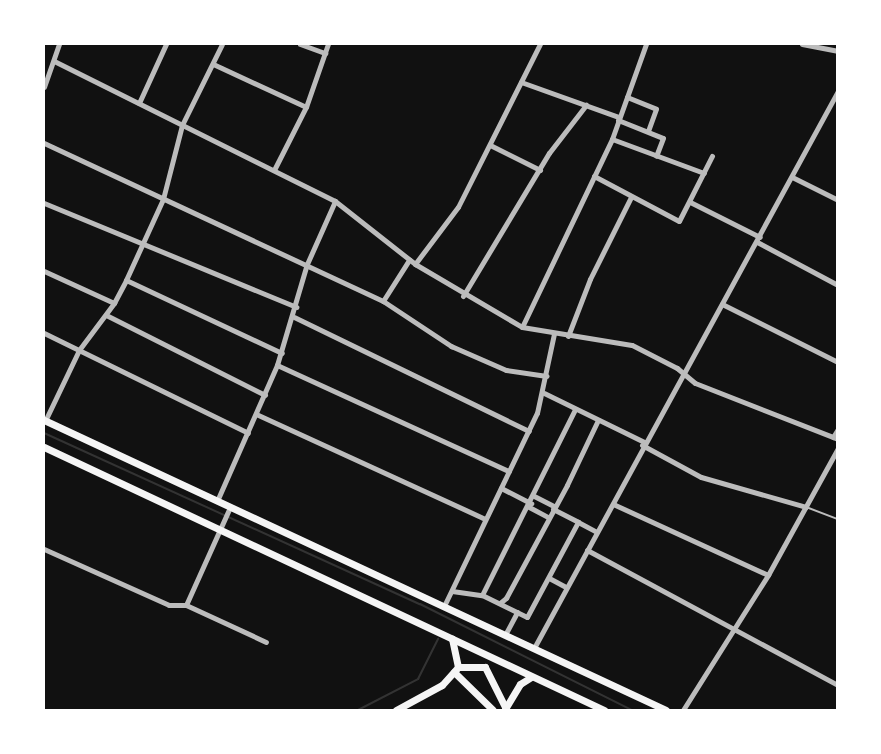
<!DOCTYPE html>
<html>
<head>
<meta charset="utf-8">
<style>
	body { margin:0 }
	#map { position:relative; width:881px; height:754px; overflow:hidden; background:#111; font-family:Rubik,sans-serif }
	div>[style] { position:absolute }
	[style*='--x'] { left:calc(var(--x)*1px); top:calc(var(--y)*1px); width:calc(var(--w)*1px); rotate:calc(var(--a)*1deg) }
	.stream>* { height:2px; margin:-1px; padding:0 1px; transform-origin:1px; border-radius:1px; background:#333 }
	.service>* { height:2px; margin:-1px; padding:0 1px; transform-origin:1px; border-radius:1px; background:#bcbcbc }
	.minor>* { height:5px; margin:-2.5px; padding:0 2.5px; transform-origin:2.5px; border-radius:2.5px; background:#bcbcbc }
	.secondary>* { height:7px; margin:-3.5px; padding:0 3.5px; transform-origin:3.5px; border-radius:3.5px; background:#f5f5f5 }
	span { translate:-50% -50%; white-space:nowrap; text-align:center; line-height:1.15; -webkit-text-stroke:6px #fff; paint-order:stroke }
	.frame { position:absolute; inset:0; border:45px solid #fff; pointer-events:none }
</style>
</head>
<body>
<div id="map">
	<div class="stream">
		<i style="--x:44;--y:433;--w:413;--a:24.5"></i>
		<i style="--x:420;--y:604;--w:237;--a:26.6"></i>
		<i style="--x:358;--y:710;--w:68;--a:-27.3"></i>
		<i style="--x:418;--y:679;--w:45;--a:-63.4"></i>
	</div>
	<div class="service">
		<i style="--x:806;--y:507;--w:34;--a:21"></i>
	</div>
	<div class="minor">
		<i style="--x:300;--y:44;--w:27;--a:20"></i>
		<i style="--x:802;--y:44;--w:37;--a:11"></i>
		<i style="--x:54;--y:61;--w:314;--a:26.5"></i>
		<i style="--x:335;--y:201;--w:102;--a:38.2"></i>
		<i style="--x:415;--y:264;--w:124;--a:30.5"></i>
		<i style="--x:522;--y:327;--w:111;--a:9.3"></i>
		<i style="--x:632;--y:345;--w:51;--a:27.1"></i>
		<i style="--x:677;--y:368;--w:23;--a:40"></i>
		<i style="--x:695;--y:383;--w:154;--a:21.4"></i>
		<i style="--x:213;--y:64;--w:102;--a:24.8"></i>
		<i style="--x:521;--y:82;--w:104;--a:19.7"></i>
		<i style="--x:44;--y:87;--w:46;--a:-70.8"></i>
		<i style="--x:627;--y:97;--w:31;--a:22"></i>
		<i style="--x:656;--y:109;--w:23;--a:110"></i>
		<i style="--x:139;--y:103;--w:65;--a:-65.4"></i>
		<i style="--x:618;--y:120;--w:48;--a:21.8"></i>
		<i style="--x:663;--y:138;--w:19;--a:111"></i>
		<i style="--x:612;--y:139;--w:98;--a:20.3"></i>
		<i style="--x:44;--y:143;--w:374;--a:25"></i>
		<i style="--x:383;--y:301;--w:82;--a:33.5"></i>
		<i style="--x:451;--y:346;--w:60;--a:23.6"></i>
		<i style="--x:506;--y:370;--w:41;--a:8.3"></i>
		<i style="--x:490;--y:145;--w:56;--a:26.6"></i>
		<i style="--x:274;--y:170;--w:71;--a:-63.1"></i>
		<i style="--x:306;--y:107;--w:67;--a:-70.8"></i>
		<i style="--x:594;--y:176;--w:96;--a:27.9"></i>
		<i style="--x:679;--y:221;--w:73;--a:-63.1"></i>
		<i style="--x:792;--y:177;--w:51;--a:26.6"></i>
		<i style="--x:690;--y:202;--w:78;--a:26.6"></i>
		<i style="--x:44;--y:203;--w:273;--a:22.4"></i>
		<i style="--x:757;--y:242;--w:92;--a:28"></i>
		<i style="--x:415;--y:264;--w:71;--a:-53"></i>
		<i style="--x:458;--y:207;--w:182;--a:-63.3"></i>
		<i style="--x:44;--y:271;--w:77;--a:24.6"></i>
		<i style="--x:126;--y:280;--w:172;--a:25.1"></i>
		<i style="--x:463;--y:296;--w:167;--a:-59"></i>
		<i style="--x:549;--y:153;--w:61;--a:-52.4"></i>
		<i style="--x:383;--y:301;--w:49;--a:-57.6"></i>
		<i style="--x:722;--y:304;--w:130;--a:26.6"></i>
		<i style="--x:106;--y:315;--w:178;--a:26.7"></i>
		<i style="--x:294;--y:317;--w:261;--a:25.9"></i>
		<i style="--x:522;--y:327;--w:208;--a:-64.4"></i>
		<i style="--x:612;--y:139;--w:101;--a:-70.3"></i>
		<i style="--x:44;--y:333;--w:227;--a:26.1"></i>
		<i style="--x:568;--y:336;--w:61;--a:-68.9"></i>
		<i style="--x:590;--y:279;--w:92;--a:-63.4"></i>
		<i style="--x:277;--y:365;--w:255;--a:24.6"></i>
		<i style="--x:544;--y:393;--w:111;--a:26.1"></i>
		<i style="--x:256;--y:414;--w:252;--a:24.6"></i>
		<i style="--x:45;--y:421;--w:79;--a:-64.4"></i>
		<i style="--x:79;--y:350;--w:59;--a:-53.3"></i>
		<i style="--x:114;--y:303;--w:26;--a:-62"></i>
		<i style="--x:126;--y:280;--w:89;--a:-65.4"></i>
		<i style="--x:163;--y:199;--w:76;--a:-75.6"></i>
		<i style="--x:182;--y:125;--w:90;--a:-63.7"></i>
		<i style="--x:833;--y:437;--w:9;--a:-58"></i>
		<i style="--x:642;--y:445;--w:67;--a:28.5"></i>
		<i style="--x:701;--y:477;--w:109;--a:15.9"></i>
		<i style="--x:501;--y:488;--w:34;--a:27"></i>
		<i style="--x:534;--y:496;--w:22;--a:27"></i>
		<i style="--x:217;--y:501;--w:149;--a:-66.2"></i>
		<i style="--x:277;--y:365;--w:105;--a:-73.5"></i>
		<i style="--x:307;--y:264;--w:69;--a:-66"></i>
		<i style="--x:613;--y:504;--w:170;--a:24.6"></i>
		<i style="--x:529;--y:507;--w:21;--a:28"></i>
		<i style="--x:553;--y:509;--w:28;--a:27"></i>
		<i style="--x:44;--y:549;--w:137;--a:24.1"></i>
		<i style="--x:169;--y:605;--w:17;--a:0"></i>
		<i style="--x:587;--y:550;--w:285;--a:28.3"></i>
		<i style="--x:549;--y:578;--w:19;--a:28"></i>
		<i style="--x:452;--y:591;--w:30;--a:8"></i>
		<i style="--x:482;--y:595;--w:50;--a:26.1"></i>
		<i style="--x:527;--y:617;--w:108;--a:-61.8"></i>
		<i style="--x:578;--y:522;--w:21;--a:28"></i>
		<i style="--x:482;--y:595;--w:208;--a:-63.4"></i>
		<i style="--x:500;--y:603;--w:8;--a:-40"></i>
		<i style="--x:506;--y:598;--w:128;--a:-61.6"></i>
		<i style="--x:567;--y:485;--w:72;--a:-64.5"></i>
		<i style="--x:186;--y:605;--w:107;--a:-65.8"></i>
		<i style="--x:186;--y:605;--w:88;--a:24.8"></i>
		<i style="--x:444;--y:606;--w:214;--a:-64.3"></i>
		<i style="--x:537;--y:413;--w:81;--a:-77.9"></i>
		<i style="--x:505;--y:635;--w:26;--a:-62"></i>
		<i style="--x:534;--y:648;--w:635;--a:-61.38"></i>
		<i style="--x:683;--y:710;--w:160;--a:-57.8"></i>
		<i style="--x:768;--y:575;--w:145;--a:-61.1"></i>
	</div>
	<div class="secondary">
		<i style="--x:44;--y:420;--w:686;--a:25"></i>
		<i style="--x:44;--y:447;--w:619;--a:25.16"></i>
		<i style="--x:458;--y:667;--w:27;--a:0"></i>
		<i style="--x:485;--y:667;--w:45;--a:63.4"></i>
		<i style="--x:454;--y:672;--w:54;--a:44.3"></i>
		<i style="--x:505;--y:709;--w:29;--a:-59"></i>
		<i style="--x:520;--y:684;--w:13;--a:-32"></i>
		<i style="--x:396;--y:710;--w:52;--a:-28.5"></i>
		<i style="--x:442;--y:685;--w:24;--a:-48"></i>
		<i style="--x:458;--y:667;--w:29;--a:-102"></i>
	</div>
	<div class="frame"></div>
</div>
</body>
</html>
